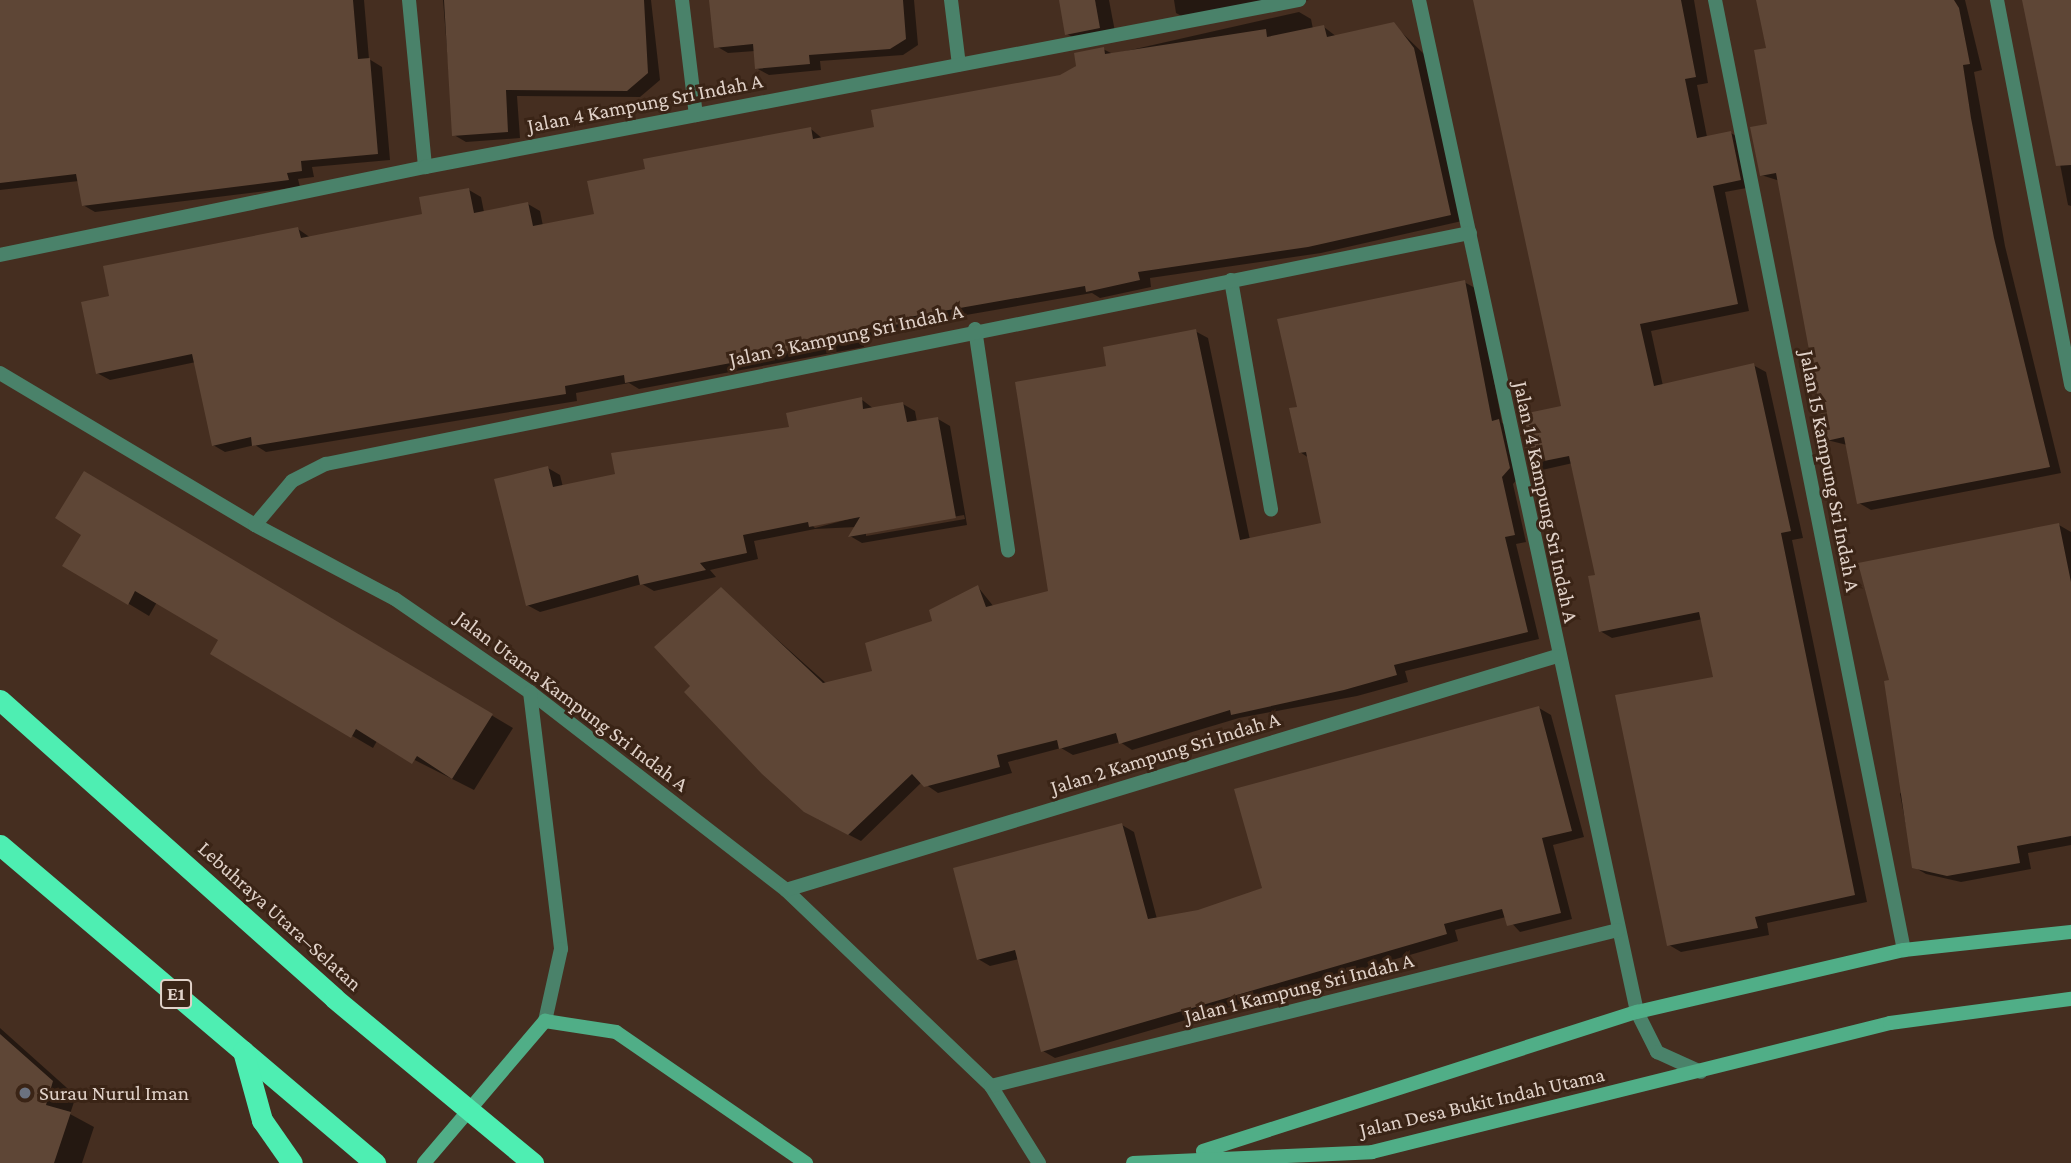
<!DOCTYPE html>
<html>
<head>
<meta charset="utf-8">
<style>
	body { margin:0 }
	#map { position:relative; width:2071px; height:1163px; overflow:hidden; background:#452e20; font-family:"Crimson Pro",serif }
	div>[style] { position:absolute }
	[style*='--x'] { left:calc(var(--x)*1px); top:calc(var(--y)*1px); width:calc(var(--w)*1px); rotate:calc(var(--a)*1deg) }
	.shadow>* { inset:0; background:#0007 }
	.building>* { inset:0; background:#5e4636 }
	.street>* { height:14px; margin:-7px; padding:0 7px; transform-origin:7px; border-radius:7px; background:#4a826a }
	.secondary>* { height:14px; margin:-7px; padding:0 7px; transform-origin:7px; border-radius:7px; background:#50ae87 }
	.highway>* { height:21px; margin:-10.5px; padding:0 10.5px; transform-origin:10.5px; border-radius:10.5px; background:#4eeeb2 }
	.highway-bridge>* { height:21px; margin:-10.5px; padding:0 10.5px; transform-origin:10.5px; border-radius:10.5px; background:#4eeeb2 }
	.dots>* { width:19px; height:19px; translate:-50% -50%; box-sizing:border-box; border:4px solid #3a2416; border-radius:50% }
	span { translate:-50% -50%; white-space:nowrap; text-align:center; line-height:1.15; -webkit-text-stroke:6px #3a2416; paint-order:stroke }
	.shield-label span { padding:2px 5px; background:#3a2416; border:2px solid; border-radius:5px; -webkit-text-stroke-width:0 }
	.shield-label { font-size:19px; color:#e1d2c9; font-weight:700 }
	.street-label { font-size:21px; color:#e1d2c9 }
	.poi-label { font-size:21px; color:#e1d2c9 }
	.left { translate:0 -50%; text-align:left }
</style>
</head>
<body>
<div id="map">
	<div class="shadow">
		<i style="clip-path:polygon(0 0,364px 0,369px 59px,382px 67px,390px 160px,312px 167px,314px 177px,298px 179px,300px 187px,95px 212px,83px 205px,79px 181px,0 190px)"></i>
		<i style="clip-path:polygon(443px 0,651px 0,660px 80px,640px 97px,517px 96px,520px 138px,466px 142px,454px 135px)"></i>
		<i style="clip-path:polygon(711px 0,914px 0,918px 45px,903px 55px,820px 61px,821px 70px,769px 75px,756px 68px,755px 51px,728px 53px,716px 46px)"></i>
		<i style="clip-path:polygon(1061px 0,1109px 0,1116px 37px,1083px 43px,1067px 34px)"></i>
		<i style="clip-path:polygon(1174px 0,1309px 0,1192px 22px,1176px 13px)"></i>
		<i style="clip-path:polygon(1484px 0,1694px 0,1708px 83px,1697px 85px,1707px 137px,1731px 133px,1743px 140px,1752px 187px,1725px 192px,1749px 311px,1651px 331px,1663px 386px,1753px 365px,1766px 372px,1803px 538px,1792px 540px,1867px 902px,1767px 923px,1769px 935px,1681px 952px,1669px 945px,1715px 679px,1703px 619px,1612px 638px,1600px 631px,1597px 576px,1573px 463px,1542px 470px,1530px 463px,1563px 407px)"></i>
		<i style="clip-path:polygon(1757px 0,1965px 0,1982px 70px,1974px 72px,2005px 246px,2061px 473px,1871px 510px,1859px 503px,1847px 445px,1827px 440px,1780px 181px,1761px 175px,1769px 125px,1768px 49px)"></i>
		<i style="clip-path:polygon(2028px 0,2071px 0,2071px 206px,2068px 205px)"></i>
		<i style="clip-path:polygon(1299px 12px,1311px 19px,1313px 29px,1324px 27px,1337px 37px,1393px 24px,1426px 56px,1462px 221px,1321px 253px,1150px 278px,1151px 287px,1100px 298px,1092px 293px,920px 323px,921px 329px,863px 339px,864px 347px,639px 389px,629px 383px,576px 393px,577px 401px,266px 452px,255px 445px,225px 452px,213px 445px,196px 362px,110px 380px,97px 373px,111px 297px,298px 229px,311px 238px,424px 215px,469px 190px,481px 197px,484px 212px,528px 204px,540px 211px,543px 226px,596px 215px,647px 170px,811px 129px,823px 139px,876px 128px,1061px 76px,1103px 49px,1113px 54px)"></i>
		<i style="clip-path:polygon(1464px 282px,1477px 289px,1502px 423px,1511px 428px,1521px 475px,1513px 484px,1526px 542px,1516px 544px,1539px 639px,1405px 671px,1408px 682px,1357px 696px,1239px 718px,1132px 750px,1120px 742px,1073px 755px,1061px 748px,1008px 762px,1012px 773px,938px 793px,922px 782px,861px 841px,818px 819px,692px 686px,721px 589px,827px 684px,874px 672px,978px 587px,994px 607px,1050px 593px,1108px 368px,1195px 331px,1208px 338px,1250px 540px,1324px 524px,1309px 458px,1300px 452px,1299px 408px)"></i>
		<i style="clip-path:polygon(evenodd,861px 399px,874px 409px,903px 404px,915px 411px,917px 422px,938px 419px,950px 426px,967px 525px,862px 543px,850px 536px,856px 527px,815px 529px,754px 541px,758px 559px,710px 570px,716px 577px,654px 591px,642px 584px,540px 612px,527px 605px,548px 468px,560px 475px,563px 487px,617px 475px,791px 429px,861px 399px,868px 514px,815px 528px,812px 525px,868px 514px,861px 399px,964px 515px,965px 519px,866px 536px,866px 532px,964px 515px)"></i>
		<i style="clip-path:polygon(84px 473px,513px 728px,474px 790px,377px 741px,373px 748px,212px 654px,220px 639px,157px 602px,149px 616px,64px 565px,83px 534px)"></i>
		<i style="clip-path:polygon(2059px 525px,2071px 532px,2071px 845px,2028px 853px,2031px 869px,1961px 882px,1926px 874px,1914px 867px,1900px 794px)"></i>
		<i style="clip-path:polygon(1539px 708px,1551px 715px,1584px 837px,1553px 845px,1572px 919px,1520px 932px,1506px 917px,1455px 930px,1458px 941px,1055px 1058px,1043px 1051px,1019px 959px,990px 966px,978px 959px,1122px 825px,1134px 832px,1157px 919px,1198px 912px,1264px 889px)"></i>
		<i style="clip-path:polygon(0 1028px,76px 1096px,70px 1114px,94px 1127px,82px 1163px,0 1163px)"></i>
	</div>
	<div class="building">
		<i style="clip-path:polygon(0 0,353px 0,358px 59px,370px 58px,378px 154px,301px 161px,302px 171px,287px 173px,289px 180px,82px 206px,76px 174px,0 183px)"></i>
		<i style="clip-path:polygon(444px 0,644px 0,648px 73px,627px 91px,506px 90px,508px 132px,452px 136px)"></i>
		<i style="clip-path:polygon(709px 0,903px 0,906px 39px,890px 49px,809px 55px,810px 64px,755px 69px,753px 44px,714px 48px)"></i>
		<i style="clip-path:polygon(1059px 0,1095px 0,1100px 28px,1065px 35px)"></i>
		<i style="clip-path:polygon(1473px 0,1681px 0,1696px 77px,1685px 79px,1697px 138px,1731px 131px,1741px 180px,1713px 186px,1738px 304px,1640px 324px,1654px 386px,1754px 363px,1791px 531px,1781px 533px,1855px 895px,1755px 917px,1758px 928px,1667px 946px,1615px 695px,1713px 677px,1699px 612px,1599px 632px,1588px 576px,1595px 575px,1569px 456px,1529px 464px,1518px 415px,1561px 406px)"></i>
		<i style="clip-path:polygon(1756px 0,1954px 0,1959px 8px,1970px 64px,1963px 65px,1971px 118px,1994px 238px,2050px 467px,1857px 504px,1844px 437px,1826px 441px,1776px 173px,1760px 176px,1750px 127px,1767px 124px,1754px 50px,1766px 48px)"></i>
		<i style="clip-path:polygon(2022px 0,2071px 0,2071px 165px,2056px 166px)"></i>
		<i style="clip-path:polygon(1394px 22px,1414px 48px,1451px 215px,1308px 247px,1138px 272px,1140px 280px,1086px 292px,1085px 286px,909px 317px,910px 322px,852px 333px,853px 340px,625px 383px,624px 375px,565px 386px,566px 394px,252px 446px,251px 437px,212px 446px,192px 354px,96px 374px,81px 302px,109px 296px,103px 266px,298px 227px,301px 238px,422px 214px,419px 197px,469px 188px,474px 213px,528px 202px,533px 226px,594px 214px,587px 181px,645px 169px,643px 159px,811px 127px,813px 139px,874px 127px,871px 110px,1060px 75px,1076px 66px,1074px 53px,1104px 47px,1105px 54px,1266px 29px,1267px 37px,1324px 25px,1327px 37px)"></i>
		<i style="clip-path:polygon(1465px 280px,1492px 421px,1499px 419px,1510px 468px,1502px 477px,1515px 535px,1505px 537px,1528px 632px,1394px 665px,1397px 675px,1344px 690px,1231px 715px,1230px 710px,1119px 744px,1116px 733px,1059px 749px,1057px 740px,997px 755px,1000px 767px,924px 787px,912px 774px,848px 835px,804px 812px,762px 774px,684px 692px,690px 686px,654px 647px,721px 587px,823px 683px,872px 671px,865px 643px,932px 621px,929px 610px,978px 585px,986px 607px,1048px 591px,1015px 382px,1106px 366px,1103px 347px,1196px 329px,1240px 540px,1321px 523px,1306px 452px,1299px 453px,1289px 408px,1297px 407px,1277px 319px)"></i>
		<i style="clip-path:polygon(862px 397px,863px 409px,903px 402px,907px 422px,938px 417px,956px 518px,848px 537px,860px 517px,809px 527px,808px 522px,743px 535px,747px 553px,700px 563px,706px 570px,640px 585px,638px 575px,526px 606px,494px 479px,548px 466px,553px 487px,615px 474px,611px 453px,789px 427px,786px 413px)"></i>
		<i style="clip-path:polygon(84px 471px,493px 714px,452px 779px,417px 756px,412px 764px,356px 729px,351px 738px,210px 654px,218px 640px,135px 591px,128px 605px,62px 566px,81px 535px,55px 518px)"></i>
		<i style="clip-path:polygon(2059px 523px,2071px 582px,2071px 836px,2017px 846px,2020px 863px,1947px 876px,1912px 868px,1884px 681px,1889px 680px,1858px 563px)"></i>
		<i style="clip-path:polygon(1539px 706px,1572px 831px,1542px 838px,1561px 913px,1507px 926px,1502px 909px,1444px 924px,1447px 934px,1041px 1052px,1015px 950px,977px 960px,953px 868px,1122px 823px,1148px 919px,1198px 910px,1262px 888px,1234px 789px)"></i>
		<i style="clip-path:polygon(0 1034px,53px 1081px,46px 1105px,71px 1112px,54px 1163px,0 1163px)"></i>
	</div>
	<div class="street">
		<i style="--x:409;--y:0;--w:168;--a:84.5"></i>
		<i style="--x:682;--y:0;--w:116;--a:83.1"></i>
		<i style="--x:951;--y:0;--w:65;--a:83"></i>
		<i style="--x:1419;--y:0;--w:1035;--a:77.84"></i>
		<i style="--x:1637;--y:1012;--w:45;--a:63.4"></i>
		<i style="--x:1657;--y:1052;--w:48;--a:24.4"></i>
		<i style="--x:1715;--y:0;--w:969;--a:78.75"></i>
		<i style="--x:1997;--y:0;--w:392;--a:79.1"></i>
		<i style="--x:0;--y:255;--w:434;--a:-11.7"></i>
		<i style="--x:425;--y:167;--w:890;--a:-10.82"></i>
		<i style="--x:1231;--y:280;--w:233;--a:80.1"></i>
		<i style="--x:975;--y:329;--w:224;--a:81.5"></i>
		<i style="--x:0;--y:373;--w:297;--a:30.8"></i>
		<i style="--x:255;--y:525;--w:158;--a:27.9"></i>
		<i style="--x:395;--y:599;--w:164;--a:34.6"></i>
		<i style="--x:530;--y:692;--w:324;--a:37.7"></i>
		<i style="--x:786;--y:890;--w:284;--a:43.7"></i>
		<i style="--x:991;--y:1086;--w:91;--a:58.1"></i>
		<i style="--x:255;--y:525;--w:57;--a:-49.9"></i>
		<i style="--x:292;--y:481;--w:38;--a:-27"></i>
		<i style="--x:326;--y:464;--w:1167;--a:-11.42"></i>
		<i style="--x:530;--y:692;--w:259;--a:83.1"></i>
		<i style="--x:561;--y:949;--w:74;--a:102.5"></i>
		<i style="--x:786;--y:890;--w:806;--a:-16.88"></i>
		<i style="--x:991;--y:1086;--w:646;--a:-13.97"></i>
	</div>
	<div class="secondary">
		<i style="--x:1203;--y:1151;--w:456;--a:-17.8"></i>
		<i style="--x:1637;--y:1012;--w:274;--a:-13.1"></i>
		<i style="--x:1904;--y:950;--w:168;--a:-6.2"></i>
		<i style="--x:424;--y:1163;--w:187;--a:-49.6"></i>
		<i style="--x:545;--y:1021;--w:72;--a:8.8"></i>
		<i style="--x:616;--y:1032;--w:231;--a:34.6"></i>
		<i style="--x:1133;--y:1163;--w:239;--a:-2.6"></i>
		<i style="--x:1372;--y:1152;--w:534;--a:-13.98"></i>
		<i style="--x:1890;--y:1023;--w:183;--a:-7.6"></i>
	</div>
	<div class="highway">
		<i style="--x:0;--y:700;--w:448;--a:41.7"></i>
		<i style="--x:0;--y:845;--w:492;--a:40.3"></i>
		<i style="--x:243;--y:1051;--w:72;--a:74.6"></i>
		<i style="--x:262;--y:1120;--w:52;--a:55.1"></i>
	</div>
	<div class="highway-bridge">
		<i style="--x:334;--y:998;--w:259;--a:39.7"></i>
	</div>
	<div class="dots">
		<i style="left:25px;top:1093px;background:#6b7280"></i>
	</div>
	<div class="shield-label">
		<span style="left:176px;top:994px">E1</span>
	</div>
	<div class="street-label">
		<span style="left:645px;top:103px;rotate:-11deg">Jalan 4 Kampung Sri Indah A</span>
		<span style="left:846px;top:335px;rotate:-12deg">Jalan 3 Kampung Sri Indah A</span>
		<span style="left:1830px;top:471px;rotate:79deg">Jalan 15 Kampung Sri Indah A</span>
		<span style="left:1546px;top:502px;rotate:78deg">Jalan 14 Kampung Sri Indah A</span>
		<span style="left:572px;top:701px;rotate:37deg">Jalan Utama Kampung Sri Indah A</span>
		<span style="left:1165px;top:753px;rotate:-17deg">Jalan 2 Kampung Sri Indah A</span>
		<span style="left:280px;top:916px;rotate:42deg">Lebuhraya Utara–Selatan</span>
		<span style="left:1299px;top:988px;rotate:-14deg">Jalan 1 Kampung Sri Indah A</span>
		<span style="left:1482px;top:1102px;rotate:-13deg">Jalan Desa Bukit Indah Utama</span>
	</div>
	<div class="poi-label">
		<span class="left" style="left:39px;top:1093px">Surau Nurul Iman</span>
	</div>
</div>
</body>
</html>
